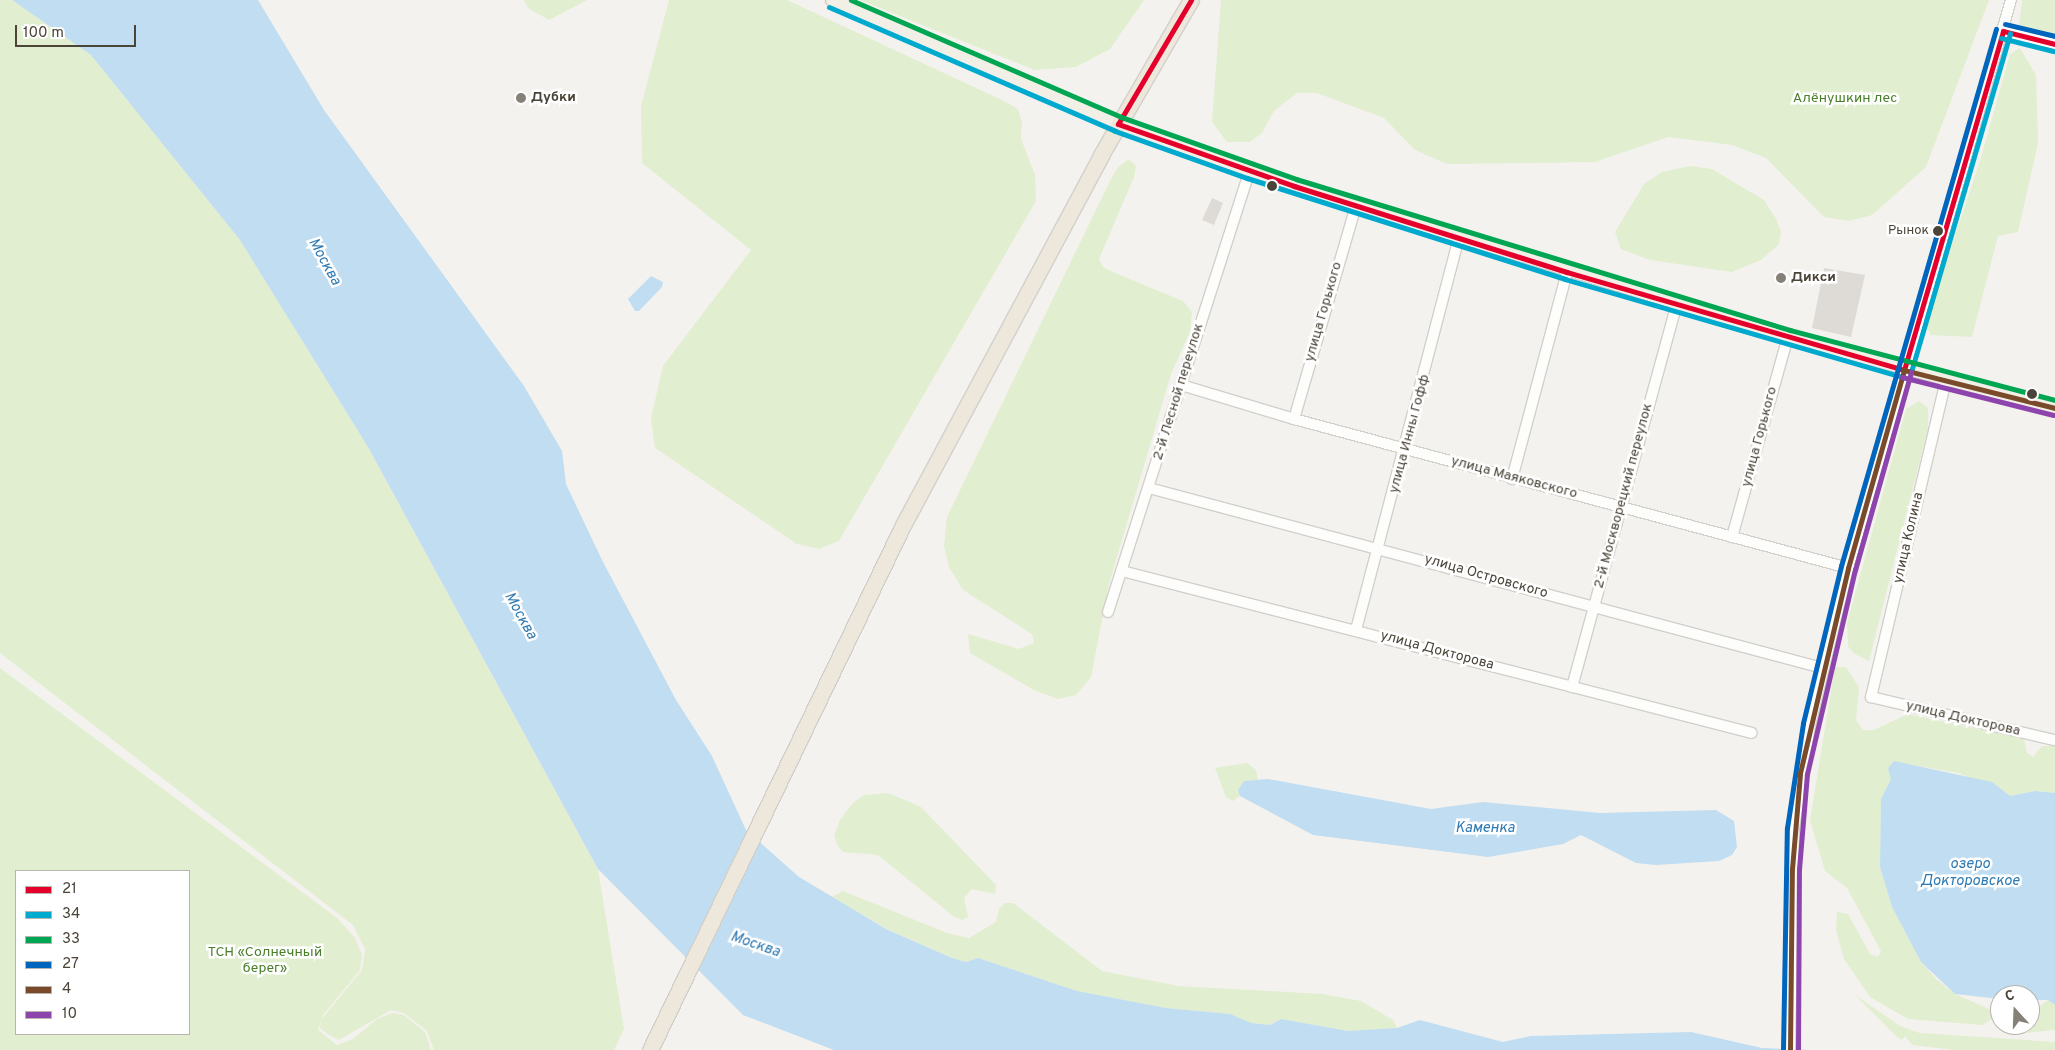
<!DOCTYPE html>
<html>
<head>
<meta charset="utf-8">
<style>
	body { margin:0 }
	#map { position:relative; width:2055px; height:1050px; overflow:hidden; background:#f4f2ee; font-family:Overpass,sans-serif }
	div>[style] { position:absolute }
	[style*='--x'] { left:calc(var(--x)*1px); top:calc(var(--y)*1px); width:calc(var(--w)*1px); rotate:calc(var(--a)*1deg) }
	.green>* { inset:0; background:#e1eecf }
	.water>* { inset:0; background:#c0ddf1 }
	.building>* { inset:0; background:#dedbd6 }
	.roads { filter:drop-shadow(1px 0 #d2d0cb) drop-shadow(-1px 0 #d2d0cb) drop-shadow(0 1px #d2d0cb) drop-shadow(0 -1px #d2d0cb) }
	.minor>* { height:10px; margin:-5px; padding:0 5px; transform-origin:5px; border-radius:5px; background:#fdfdfc }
	.major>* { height:12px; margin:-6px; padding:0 6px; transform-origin:6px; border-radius:6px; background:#f2efe6 }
	.highway>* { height:15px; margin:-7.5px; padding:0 7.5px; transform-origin:7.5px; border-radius:7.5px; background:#ede8db }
	.bus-1>* { height:5px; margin:-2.5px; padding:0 2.5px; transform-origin:2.5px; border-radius:2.5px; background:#e4002b }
	.bus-2>* { height:5px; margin:-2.5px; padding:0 2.5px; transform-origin:2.5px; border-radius:2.5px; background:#00a9ce }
	.bus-3>* { height:5px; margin:-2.5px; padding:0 2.5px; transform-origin:2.5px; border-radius:2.5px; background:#00a651 }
	.bus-4>* { height:5px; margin:-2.5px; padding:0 2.5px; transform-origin:2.5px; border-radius:2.5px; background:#0065bd }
	.bus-5>* { height:5px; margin:-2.5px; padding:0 2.5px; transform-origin:2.5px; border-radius:2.5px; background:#7a4b2a }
	.bus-6>* { height:5px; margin:-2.5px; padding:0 2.5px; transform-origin:2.5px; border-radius:2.5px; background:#8e44ad }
	.dots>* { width:14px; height:14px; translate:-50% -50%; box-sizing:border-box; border:2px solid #fff; border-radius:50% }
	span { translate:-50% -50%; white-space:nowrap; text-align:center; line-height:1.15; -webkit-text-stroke:5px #fff; paint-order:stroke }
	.bus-label { font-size:13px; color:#4b4439 }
	.right { translate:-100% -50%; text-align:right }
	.poi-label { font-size:14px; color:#4b4439; font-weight:700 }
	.left { translate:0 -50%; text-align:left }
	.park-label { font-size:14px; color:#4a7f2a }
	.street-label { font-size:14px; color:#4b4439 }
	.water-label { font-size:15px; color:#2e7ab2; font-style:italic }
	.legend { position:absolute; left:15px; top:870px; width:175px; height:165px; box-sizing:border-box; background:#fff; border:1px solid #b7b4b0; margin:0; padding:6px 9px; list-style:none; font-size:15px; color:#4b4439 }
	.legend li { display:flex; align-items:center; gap:10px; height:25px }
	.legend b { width:25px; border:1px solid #b7b4b0 }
	.north { position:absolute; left:1990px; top:985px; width:50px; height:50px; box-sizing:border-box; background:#fff; border:1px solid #b7b4b0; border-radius:50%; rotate:340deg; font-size:14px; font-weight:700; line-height:20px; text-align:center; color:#4b4439 }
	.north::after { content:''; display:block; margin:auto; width:18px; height:22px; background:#868178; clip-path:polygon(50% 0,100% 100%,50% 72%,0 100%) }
	.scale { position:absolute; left:15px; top:25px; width:121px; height:22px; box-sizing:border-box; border:2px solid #4b4439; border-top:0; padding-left:6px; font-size:15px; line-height:18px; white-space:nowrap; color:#4b4439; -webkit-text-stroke:4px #fff; paint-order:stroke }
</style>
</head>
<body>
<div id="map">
	<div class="green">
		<i style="clip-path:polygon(0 0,12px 0,91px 55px,240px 240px,368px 447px,598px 869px,624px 1029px,614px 1050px,434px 1050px,427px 1031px,404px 1013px,391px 1010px,339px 1040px,329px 1035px,320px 1028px,321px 1020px,362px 970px,365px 949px,353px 925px,0 653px)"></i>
		<i style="clip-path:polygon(524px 0,587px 0,549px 20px,528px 8px)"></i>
		<i style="clip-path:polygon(669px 0,787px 0,1004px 101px,1018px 109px,1022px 122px,1021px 139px,1035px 175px,1036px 201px,839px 541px,819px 549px,797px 544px,655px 448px,651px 418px,663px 366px,751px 250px,642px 163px,641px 106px)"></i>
		<i style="clip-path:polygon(860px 0,1144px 0,1110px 49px,1076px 67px,1035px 70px)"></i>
		<i style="clip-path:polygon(1221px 0,1989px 0,1926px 167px,1872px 215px,1849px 221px,1824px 217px,1766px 158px,1732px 145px,1668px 137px,1595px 162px,1447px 164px,1415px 150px,1384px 118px,1317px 93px,1297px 93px,1274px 111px,1262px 133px,1250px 142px,1227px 142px,1212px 122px)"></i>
		<i style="clip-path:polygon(2022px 0,2055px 0,2055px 36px,2019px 26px)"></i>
		<i style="clip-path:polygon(2020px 48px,2036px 75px,2038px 143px,2018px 232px,1998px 236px,1972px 337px,1931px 335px,1925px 325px,1980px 161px,2010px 54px)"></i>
		<i style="clip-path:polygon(1129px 159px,1136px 166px,1134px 177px,1099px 259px,1103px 267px,1113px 272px,1183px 301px,1192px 312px,1190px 332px,1171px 374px,1109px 584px,1091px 677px,1076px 695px,1058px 699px,1036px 691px,970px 653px,968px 634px,1019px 649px,1034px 643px,1032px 634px,963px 590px,949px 567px,944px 546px,947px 517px,1110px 181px,1118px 167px)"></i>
		<i style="clip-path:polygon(1690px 166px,1712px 169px,1764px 200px,1776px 219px,1781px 232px,1779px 244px,1761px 260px,1732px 272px,1650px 260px,1621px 249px,1615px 232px,1644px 184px,1662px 172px)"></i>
		<i style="clip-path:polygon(1919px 401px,1928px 408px,1928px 429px,1869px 661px,1853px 653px,1848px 646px,1847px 623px,1906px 409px)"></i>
		<i style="clip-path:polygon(1835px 667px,1846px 667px,1859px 687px,1856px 720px,1863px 730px,1874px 730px,1908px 714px,2024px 739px,2027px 753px,2033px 757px,2042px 746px,2055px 746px,2055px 793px,2035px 791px,2010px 796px,1959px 773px,1907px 764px,1891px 779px,1881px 799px,1880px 867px,1892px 907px,1921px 962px,1937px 980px,1955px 994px,1991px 1010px,1993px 1018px,1983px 1025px,1908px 1019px,1870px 997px,1844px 959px,1836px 930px,1837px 912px,1848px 914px,1870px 954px,1878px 957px,1881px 951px,1847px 888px,1825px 871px,1810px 820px)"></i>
		<i style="clip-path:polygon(evenodd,0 668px,337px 918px,355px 938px,362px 955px,360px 970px,323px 1015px,318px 1030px,337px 1045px,353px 1039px,377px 1019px,392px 1013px,404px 1015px,425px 1032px,431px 1050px,0 1050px,0 668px,16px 871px,189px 871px,189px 1034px,16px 1034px,16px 871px)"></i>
		<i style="clip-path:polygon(1247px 763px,1256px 770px,1258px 780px,1244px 781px,1238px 790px,1240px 796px,1233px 801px,1226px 797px,1215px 768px)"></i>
		<i style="clip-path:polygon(888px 793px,921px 807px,996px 885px,995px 894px,972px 889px,964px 898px,968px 917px,962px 920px,953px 916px,878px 855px,843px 852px,838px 846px,834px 835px,840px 820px,853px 803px,864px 795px)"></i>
		<i style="clip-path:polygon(843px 891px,947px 933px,969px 938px,996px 922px,999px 909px,1005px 903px,1013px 903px,1102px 971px,1179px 986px,1322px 994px,1361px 1001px,1393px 1020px,1397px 1028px,1348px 1031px,1281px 1019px,1270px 1025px,1251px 1023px,1230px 1014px,1166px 1008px,1077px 991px,978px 958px,966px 962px,952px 958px,887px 929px,832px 897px)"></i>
		<i style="clip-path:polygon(1855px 995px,1900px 1026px,1920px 1033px,2055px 1042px,2055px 1050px,1954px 1050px,1912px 1045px,1905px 1036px,1902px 1040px,1896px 1036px)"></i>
		<i style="clip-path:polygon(2048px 1000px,2055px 1005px,2055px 1030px,2016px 1034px,2011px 1026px,2030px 1025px,2030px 1014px)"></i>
	</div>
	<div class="water">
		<i style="clip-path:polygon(12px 0,258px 0,324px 110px,524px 386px,562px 451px,566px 484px,602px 560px,676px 700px,712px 756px,746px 830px,799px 877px,886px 929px,952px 958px,966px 962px,978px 958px,1077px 991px,1166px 1008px,1230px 1014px,1251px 1023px,1270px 1025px,1281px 1019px,1348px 1031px,1397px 1028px,1420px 1020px,1503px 1042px,1531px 1036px,1691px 1032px,1762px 1048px,1809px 1050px,834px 1050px,743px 1015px,598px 869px,368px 447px,240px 240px,91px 55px)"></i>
		<i style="clip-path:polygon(651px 276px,663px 282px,662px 287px,639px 311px,635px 311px,628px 299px)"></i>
		<i style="clip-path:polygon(1894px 761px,1992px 782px,2010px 796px,2035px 791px,2055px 793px,2055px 1005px,2048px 1000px,2032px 1000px,2030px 995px,2000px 995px,2000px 999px,1955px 994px,1921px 962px,1892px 907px,1880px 867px,1881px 799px,1891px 779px,1888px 768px)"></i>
		<i style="clip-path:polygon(1268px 779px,1431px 809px,1483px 802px,1600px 813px,1716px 810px,1734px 821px,1737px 847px,1732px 855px,1719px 861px,1656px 865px,1636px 863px,1581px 835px,1563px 844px,1488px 857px,1313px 835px,1240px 796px,1238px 790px,1244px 781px)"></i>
	</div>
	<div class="building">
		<i style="clip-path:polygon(1212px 198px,1223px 203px,1214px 225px,1202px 220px)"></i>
		<i style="clip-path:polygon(1824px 268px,1865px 275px,1851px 337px,1812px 328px)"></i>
	</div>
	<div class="roads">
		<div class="minor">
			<i style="--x:2003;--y:31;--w:54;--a:14"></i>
			<i style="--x:1946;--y:380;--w:326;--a:103.3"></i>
			<i style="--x:1871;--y:697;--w:189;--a:13.2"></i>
			<i style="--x:1181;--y:385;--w:118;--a:16.7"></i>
			<i style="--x:1294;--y:419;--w:574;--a:15.05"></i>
			<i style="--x:1294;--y:419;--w:223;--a:-73.8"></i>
			<i style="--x:1512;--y:479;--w:214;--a:-75.1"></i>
			<i style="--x:1149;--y:488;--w:697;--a:14.97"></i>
			<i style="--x:1732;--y:537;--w:208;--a:-74.4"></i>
			<i style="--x:1122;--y:571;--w:650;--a:14.42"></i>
			<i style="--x:1108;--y:612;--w:463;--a:-72.2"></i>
			<i style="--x:1356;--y:630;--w:406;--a:-75.3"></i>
			<i style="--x:1572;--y:687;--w:397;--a:-74.7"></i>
			<i style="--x:1790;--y:1050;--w:222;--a:-89"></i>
			<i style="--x:1794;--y:828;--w:104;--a:-81.2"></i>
			<i style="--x:1810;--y:725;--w:162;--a:-76.4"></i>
			<i style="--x:1848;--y:568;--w:591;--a:-73.99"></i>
		</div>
		<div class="major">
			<i style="--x:832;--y:0;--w:312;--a:23.4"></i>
			<i style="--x:1118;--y:124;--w:187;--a:19.4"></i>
			<i style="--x:1294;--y:186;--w:517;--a:17"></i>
			<i style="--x:1788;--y:337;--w:276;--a:14.9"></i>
		</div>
		<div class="highway">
			<i style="--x:650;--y:1050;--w:583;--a:-64.27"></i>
			<i style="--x:903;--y:525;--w:420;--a:-61.8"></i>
			<i style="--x:1101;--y:155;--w:179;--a:-59.9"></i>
		</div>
	</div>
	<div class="bus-1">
		<i style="--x:2003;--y:31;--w:54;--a:14"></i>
		<i style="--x:1118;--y:124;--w:187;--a:19.4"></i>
		<i style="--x:1294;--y:186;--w:286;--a:17.5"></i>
		<i style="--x:1567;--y:272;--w:351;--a:16.2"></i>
		<i style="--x:1118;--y:124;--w:144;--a:-59.5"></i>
		<i style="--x:1904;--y:370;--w:353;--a:-73.7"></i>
	</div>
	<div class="bus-2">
		<i style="--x:829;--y:7;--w:312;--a:23.4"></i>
		<i style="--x:1115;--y:131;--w:140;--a:19.6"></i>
		<i style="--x:1247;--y:178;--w:334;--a:17.6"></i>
		<i style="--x:1565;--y:279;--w:351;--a:16.2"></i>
		<i style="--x:2001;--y:38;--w:54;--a:14"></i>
		<i style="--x:1911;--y:372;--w:353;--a:-73.7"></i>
	</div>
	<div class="bus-3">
		<i style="--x:851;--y:0;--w:294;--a:23.4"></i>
		<i style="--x:1121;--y:117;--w:186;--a:19.5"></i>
		<i style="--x:1296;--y:179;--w:517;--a:17"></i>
		<i style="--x:1790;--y:330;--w:274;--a:14.8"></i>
	</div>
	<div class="bus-4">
		<i style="--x:2005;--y:24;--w:51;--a:13.5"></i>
		<i style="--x:1783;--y:1050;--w:222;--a:-89"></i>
		<i style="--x:1787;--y:828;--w:106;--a:-81.3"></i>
		<i style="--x:1803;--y:723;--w:162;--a:-76.4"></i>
		<i style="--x:1841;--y:566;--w:559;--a:-73.9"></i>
	</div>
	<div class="bus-5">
		<i style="--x:1904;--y:370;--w:156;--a:14.1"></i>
		<i style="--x:1790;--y:1050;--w:181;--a:-89.4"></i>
		<i style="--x:1792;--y:869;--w:96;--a:-85.2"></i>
		<i style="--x:1800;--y:773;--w:211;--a:-76.8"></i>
		<i style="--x:1848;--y:568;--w:206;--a:-74.2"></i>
	</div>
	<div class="bus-6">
		<i style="--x:1902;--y:377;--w:156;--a:14.1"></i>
		<i style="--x:1798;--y:1050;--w:181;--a:-89.7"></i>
		<i style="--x:1799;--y:869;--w:95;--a:-85.2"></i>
		<i style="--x:1807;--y:774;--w:210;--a:-76.8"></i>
		<i style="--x:1855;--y:570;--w:206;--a:-74.2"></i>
	</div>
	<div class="dots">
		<i style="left:521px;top:98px;background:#868178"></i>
		<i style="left:1272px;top:186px;background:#4b4439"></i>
		<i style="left:1938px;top:231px;background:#4b4439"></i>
		<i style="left:1781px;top:278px;background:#868178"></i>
		<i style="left:2032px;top:394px;background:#4b4439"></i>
	</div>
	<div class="bus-label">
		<span class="right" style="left:1929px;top:231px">Рынок</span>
	</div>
	<div class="poi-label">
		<span class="left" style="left:531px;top:98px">Дубки</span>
		<span class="left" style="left:1791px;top:278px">Дикси</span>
	</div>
	<div class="park-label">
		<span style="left:1845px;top:99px">Алёнушкин лес</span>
		<span style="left:265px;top:961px">ТСН «Солнечный<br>берег»</span>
	</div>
	<div class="street-label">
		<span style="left:1324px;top:312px;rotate:-74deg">улица Горького</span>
		<span style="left:1179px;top:392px;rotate:-73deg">2-й Лесной переулок</span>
		<span style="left:1410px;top:434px;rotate:-75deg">улица Инны Гофф</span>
		<span style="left:1760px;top:437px;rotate:-75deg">улица Горького</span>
		<span style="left:1514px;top:478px;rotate:15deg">улица Маяковского</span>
		<span style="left:1624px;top:496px;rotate:-75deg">2-й Москворецкий переулок</span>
		<span style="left:1909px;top:538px;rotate:-77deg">улица Колина</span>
		<span style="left:1486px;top:577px;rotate:16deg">улица Островского</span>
		<span style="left:1437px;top:651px;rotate:15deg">улица Докторова</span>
		<span style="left:1963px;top:719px;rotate:13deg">улица Докторова</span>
	</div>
	<div class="water-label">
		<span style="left:324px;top:262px;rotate:61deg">Москва</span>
		<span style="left:520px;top:616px;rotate:61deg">Москва</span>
		<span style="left:1485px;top:829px">Каменка</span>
		<span style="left:1970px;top:873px">озеро<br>Докторовское</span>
		<span style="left:755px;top:945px;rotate:19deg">Москва</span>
	</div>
	<ul class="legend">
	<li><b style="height:6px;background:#e4002b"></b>21</li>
	<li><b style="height:6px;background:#00a9ce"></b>34</li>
	<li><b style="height:6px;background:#00a651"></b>33</li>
	<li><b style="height:6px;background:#0065bd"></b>27</li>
	<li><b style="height:6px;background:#7a4b2a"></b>4</li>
	<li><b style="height:6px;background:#8e44ad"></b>10</li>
	</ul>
	<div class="north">С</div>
	<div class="scale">100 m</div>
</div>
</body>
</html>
